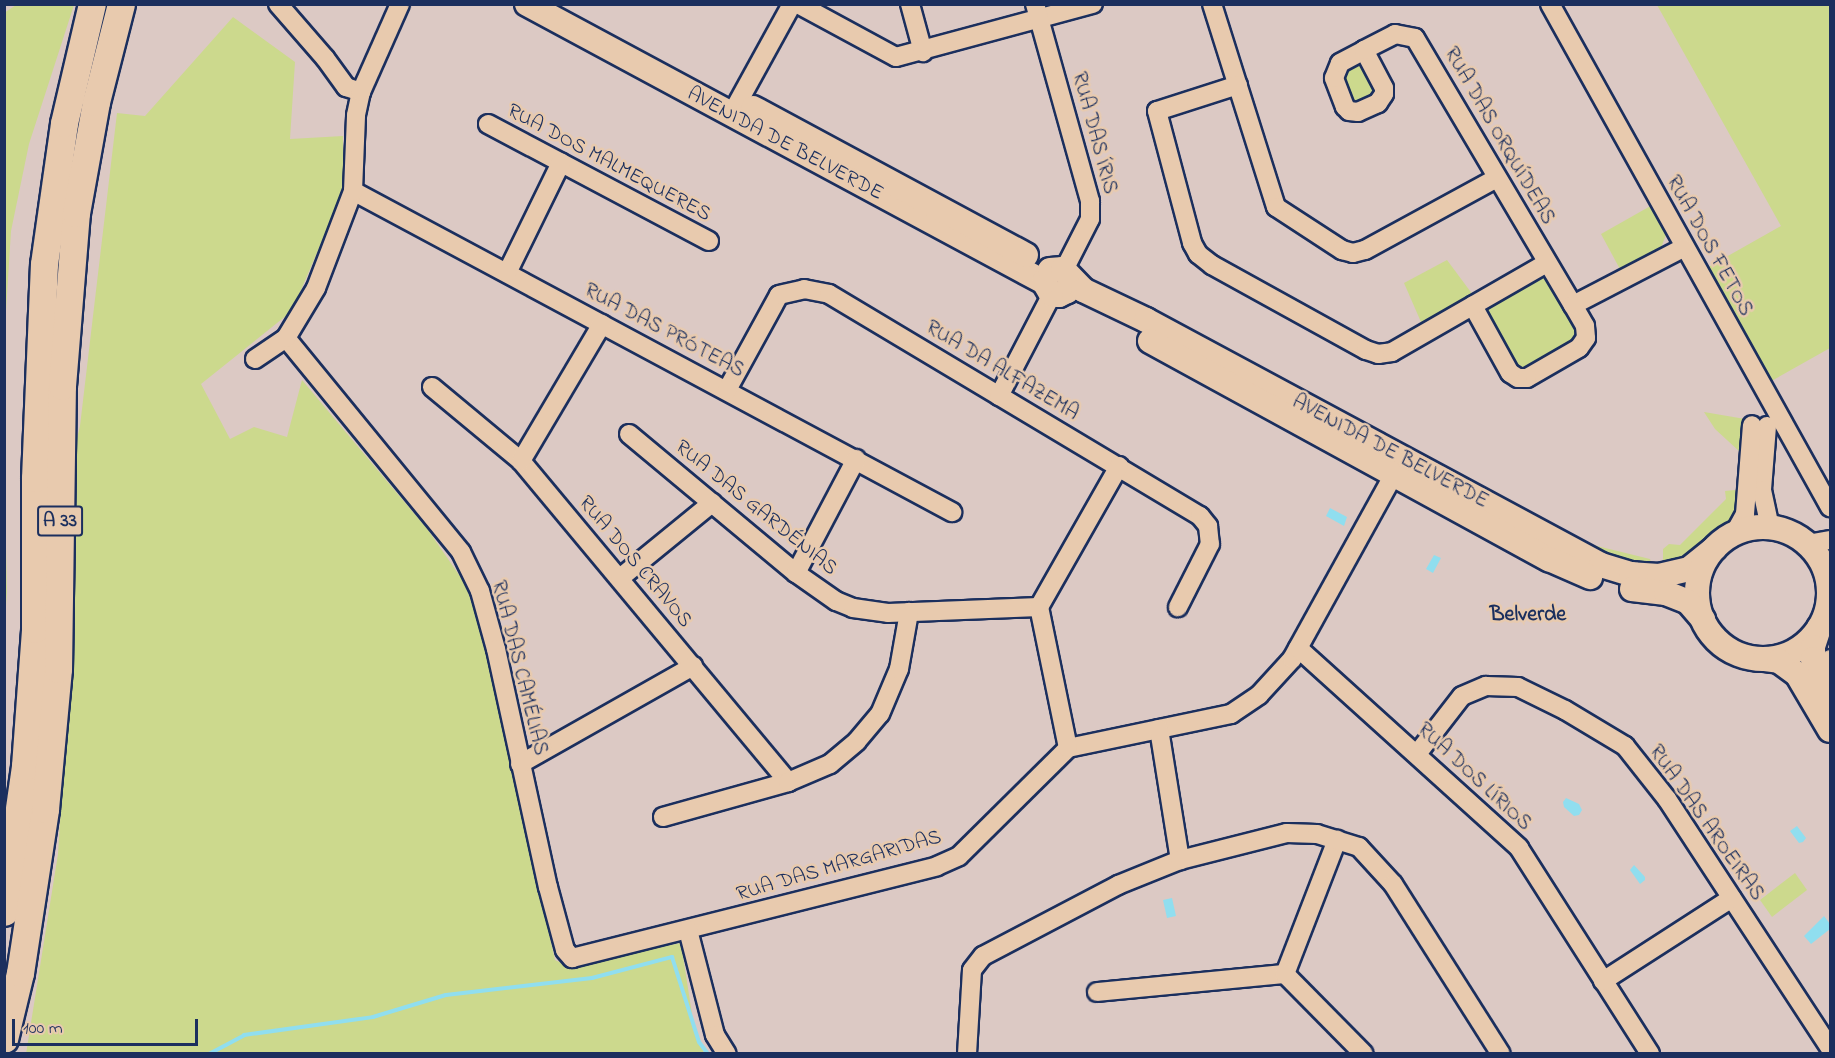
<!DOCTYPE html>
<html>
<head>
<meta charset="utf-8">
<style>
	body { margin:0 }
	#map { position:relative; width:1835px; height:1058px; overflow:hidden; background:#dcc9c4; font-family:"Indie Flower",sans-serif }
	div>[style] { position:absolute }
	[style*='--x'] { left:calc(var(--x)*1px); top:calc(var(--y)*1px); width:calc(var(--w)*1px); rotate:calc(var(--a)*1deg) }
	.green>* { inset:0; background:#ccd98d }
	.water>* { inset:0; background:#90deef }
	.stream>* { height:4px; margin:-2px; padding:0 2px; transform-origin:2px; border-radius:2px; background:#90deef }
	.roads { filter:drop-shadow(2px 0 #1b2f5e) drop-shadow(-2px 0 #1b2f5e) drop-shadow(0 2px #1b2f5e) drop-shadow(0 -2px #1b2f5e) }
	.minor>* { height:18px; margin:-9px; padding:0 9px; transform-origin:9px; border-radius:9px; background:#e8caae }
	.major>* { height:24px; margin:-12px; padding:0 12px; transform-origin:12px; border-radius:12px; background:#e8caae }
	.major>.ring { margin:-12px; padding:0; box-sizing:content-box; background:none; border:24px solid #e8caae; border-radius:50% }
	.highway>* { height:27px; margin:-13.5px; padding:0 13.5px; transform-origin:13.5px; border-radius:13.5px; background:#e8caae }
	span { translate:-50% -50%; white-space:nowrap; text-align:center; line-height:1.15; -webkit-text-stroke:5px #e8caae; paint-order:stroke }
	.shield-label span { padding:2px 4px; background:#e8caae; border:2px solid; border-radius:4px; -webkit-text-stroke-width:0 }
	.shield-label { font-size:20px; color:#1b2f5e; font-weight:700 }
	.street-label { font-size:21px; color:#1b2f5e }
	.neighbourhood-label { font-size:22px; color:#1b2f5e; font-weight:700 }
	.frame { position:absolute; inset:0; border:6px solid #1b2f5e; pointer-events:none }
	.scale { position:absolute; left:12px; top:1019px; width:186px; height:27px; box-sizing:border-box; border:3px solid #1b2f5e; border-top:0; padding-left:8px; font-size:18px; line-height:21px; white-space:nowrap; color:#1b2f5e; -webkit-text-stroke:4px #e8caae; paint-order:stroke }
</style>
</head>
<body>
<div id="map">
	<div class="green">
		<i style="clip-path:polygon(16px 5px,74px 5px,29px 144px,11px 231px,5px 327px,4px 13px)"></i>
		<i style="clip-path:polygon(1657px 5px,1830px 5px,1830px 348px,1768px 383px,1703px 270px,1781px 226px)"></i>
		<i style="clip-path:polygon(233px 17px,295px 62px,290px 139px,343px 136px,343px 192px,292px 311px,201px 384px,230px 439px,254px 427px,287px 437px,302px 380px,428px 530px,466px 585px,484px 643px,555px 960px,566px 965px,681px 943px,694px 1027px,704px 1053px,26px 1054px,58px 854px,70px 663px,70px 466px,80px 426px,117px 113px,145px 116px)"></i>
		<i style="clip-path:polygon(1358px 57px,1381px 88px,1375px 101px,1347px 104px,1341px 66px)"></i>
		<i style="clip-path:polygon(1654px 204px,1667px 232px,1661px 248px,1621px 271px,1601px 234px)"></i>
		<i style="clip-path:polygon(1447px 260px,1476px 299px,1424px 329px,1404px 283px)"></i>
		<i style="clip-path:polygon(1543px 272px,1579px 328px,1577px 339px,1526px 371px,1515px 367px,1484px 311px,1485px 307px)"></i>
		<i style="clip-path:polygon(1704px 412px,1745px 419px,1740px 481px,1740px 452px,1715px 429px)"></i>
		<i style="clip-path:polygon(1735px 490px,1739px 494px,1738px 504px,1728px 522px,1706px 539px,1689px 558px,1663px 565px,1663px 549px,1669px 544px,1680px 545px,1726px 499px,1725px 491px)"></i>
		<i style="clip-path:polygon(5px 501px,7px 592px,5px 619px,4px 619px)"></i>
		<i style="clip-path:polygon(1593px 545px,1650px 559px,1653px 569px,1631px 568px,1584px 547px)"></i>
		<i style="clip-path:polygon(1795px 873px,1807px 890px,1772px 917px,1760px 900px)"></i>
	</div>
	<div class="water">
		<i style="clip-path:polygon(1330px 508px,1347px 517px,1344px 526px,1326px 516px)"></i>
		<i style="clip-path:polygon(1434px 555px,1441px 558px,1433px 573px,1426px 569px)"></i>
		<i style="clip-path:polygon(1566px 798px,1579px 804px,1582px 810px,1579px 815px,1574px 816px,1564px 807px,1563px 802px)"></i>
		<i style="clip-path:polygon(1797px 826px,1806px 838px,1803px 842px,1799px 843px,1790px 831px)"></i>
		<i style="clip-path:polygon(1634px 865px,1645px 877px,1645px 880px,1640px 884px,1630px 870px)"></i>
		<i style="clip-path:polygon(1172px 898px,1176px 916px,1167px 918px,1163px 900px)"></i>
		<i style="clip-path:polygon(1824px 916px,1830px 924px,1830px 929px,1811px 944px,1804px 936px)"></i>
	</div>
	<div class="stream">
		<i style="--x:209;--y:1054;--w:40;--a:-28"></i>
		<i style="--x:244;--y:1035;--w:130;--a:-7.9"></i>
		<i style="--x:373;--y:1017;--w:76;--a:-16.8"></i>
		<i style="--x:446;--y:995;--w:147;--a:-6.6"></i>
		<i style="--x:592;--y:978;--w:83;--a:-14.7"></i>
		<i style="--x:672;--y:957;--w:89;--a:72.4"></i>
		<i style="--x:699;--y:1042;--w:15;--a:53"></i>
	</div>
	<div class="roads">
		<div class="minor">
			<i style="--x:278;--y:4;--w:72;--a:49"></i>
			<i style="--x:325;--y:58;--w:36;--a:54"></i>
			<i style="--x:346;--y:87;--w:16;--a:18"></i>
			<i style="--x:798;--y:4;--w:111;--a:28.4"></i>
			<i style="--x:896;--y:57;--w:204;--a:-15.1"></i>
			<i style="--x:910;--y:4;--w:50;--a:74.8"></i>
			<i style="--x:1035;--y:4;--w:205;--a:74.4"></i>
			<i style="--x:1090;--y:201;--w:18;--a:90"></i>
			<i style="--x:1090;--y:219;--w:57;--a:117"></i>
			<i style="--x:1212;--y:4;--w:213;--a:72.5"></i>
			<i style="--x:1276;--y:207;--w:79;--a:33.1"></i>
			<i style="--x:1342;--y:250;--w:11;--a:15"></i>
			<i style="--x:1353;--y:253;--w:12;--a:-14"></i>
			<i style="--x:1365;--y:250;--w:150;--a:-28.6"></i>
			<i style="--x:1550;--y:4;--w:576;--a:60.9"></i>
			<i style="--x:1364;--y:50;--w:43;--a:62.2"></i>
			<i style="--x:1384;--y:88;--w:6;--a:90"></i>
			<i style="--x:1384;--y:94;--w:11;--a:124"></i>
			<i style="--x:1378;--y:103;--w:22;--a:156"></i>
			<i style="--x:1358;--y:112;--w:9;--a:-174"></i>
			<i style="--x:1349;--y:111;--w:6;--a:-135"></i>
			<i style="--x:1345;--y:107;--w:31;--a:-111"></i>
			<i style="--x:1334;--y:78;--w:16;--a:-68"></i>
			<i style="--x:1340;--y:63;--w:27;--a:-28"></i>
			<i style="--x:1364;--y:50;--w:35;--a:-27"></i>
			<i style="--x:1395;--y:34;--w:20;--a:11"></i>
			<i style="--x:1415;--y:38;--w:310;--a:59.4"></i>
			<i style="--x:1573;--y:305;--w:24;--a:60"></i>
			<i style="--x:1585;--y:326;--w:12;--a:85"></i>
			<i style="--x:1586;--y:338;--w:12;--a:125"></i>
			<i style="--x:1579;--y:348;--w:60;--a:150"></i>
			<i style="--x:1527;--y:378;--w:9;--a:180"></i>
			<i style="--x:1518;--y:378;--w:9;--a:-148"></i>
			<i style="--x:1510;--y:373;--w:77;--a:-118.9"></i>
			<i style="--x:1238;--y:85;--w:85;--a:162.2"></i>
			<i style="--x:1157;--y:111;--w:137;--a:75.1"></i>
			<i style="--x:1192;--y:243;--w:13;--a:61"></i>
			<i style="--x:1198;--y:254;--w:18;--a:38"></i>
			<i style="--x:1212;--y:265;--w:176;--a:28.9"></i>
			<i style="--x:1366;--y:350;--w:13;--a:18"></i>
			<i style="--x:1378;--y:354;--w:14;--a:-8"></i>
			<i style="--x:1392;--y:352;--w:179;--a:-29.9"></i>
			<i style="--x:731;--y:115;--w:127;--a:-61.2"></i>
			<i style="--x:488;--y:124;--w:250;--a:27.9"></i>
			<i style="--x:353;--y:191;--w:680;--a:28.19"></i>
			<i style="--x:507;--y:273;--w:123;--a:-63.9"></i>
			<i style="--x:1573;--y:305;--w:124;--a:-27.4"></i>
			<i style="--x:286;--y:338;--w:276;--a:50.7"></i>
			<i style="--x:461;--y:552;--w:43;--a:64"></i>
			<i style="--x:480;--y:591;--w:60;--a:74.6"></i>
			<i style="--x:496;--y:649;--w:244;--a:77.7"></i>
			<i style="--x:548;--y:887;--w:65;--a:74.9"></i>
			<i style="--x:565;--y:950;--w:11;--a:49"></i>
			<i style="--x:572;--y:958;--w:376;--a:-14.1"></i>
			<i style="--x:937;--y:866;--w:24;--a:-24"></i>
			<i style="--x:959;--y:856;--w:153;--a:-44.7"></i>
			<i style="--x:1068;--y:748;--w:167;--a:-11.8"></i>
			<i style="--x:1231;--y:714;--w:34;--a:-34"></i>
			<i style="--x:1259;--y:695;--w:49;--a:-47.5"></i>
			<i style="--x:1292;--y:659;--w:224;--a:-61.1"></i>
			<i style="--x:255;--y:359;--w:37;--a:-34"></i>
			<i style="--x:286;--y:338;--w:58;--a:-59"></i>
			<i style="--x:316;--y:288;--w:104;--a:-69.1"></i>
			<i style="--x:353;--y:191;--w:76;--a:-87.7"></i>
			<i style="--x:356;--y:115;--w:24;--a:-78"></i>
			<i style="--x:361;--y:92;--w:96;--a:-66.1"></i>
			<i style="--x:432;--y:387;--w:116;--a:39.7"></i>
			<i style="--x:521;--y:461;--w:418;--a:50.2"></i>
			<i style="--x:727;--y:390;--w:108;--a:-61.3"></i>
			<i style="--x:779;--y:295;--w:26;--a:-13"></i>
			<i style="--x:804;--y:289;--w:25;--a:11"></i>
			<i style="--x:829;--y:294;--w:432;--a:30.9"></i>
			<i style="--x:1200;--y:516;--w:13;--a:51"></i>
			<i style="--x:1208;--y:526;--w:18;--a:84"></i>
			<i style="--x:1210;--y:544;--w:71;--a:116.9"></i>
			<i style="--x:999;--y:396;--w:115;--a:-62.5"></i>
			<i style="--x:1767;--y:426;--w:64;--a:94.5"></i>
			<i style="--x:1762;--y:490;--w:38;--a:78"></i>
			<i style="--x:629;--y:434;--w:217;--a:39.8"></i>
			<i style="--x:796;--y:573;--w:49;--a:35"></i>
			<i style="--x:836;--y:601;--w:18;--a:22"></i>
			<i style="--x:853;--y:608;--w:35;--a:8"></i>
			<i style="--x:888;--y:613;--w:151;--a:-2.3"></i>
			<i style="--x:521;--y:461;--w:159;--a:-59.4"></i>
			<i style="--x:1734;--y:534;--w:23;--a:-61"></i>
			<i style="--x:1745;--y:514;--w:89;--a:-85.5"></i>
			<i style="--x:1807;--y:544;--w:23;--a:-10"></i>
			<i style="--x:796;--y:573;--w:129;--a:-62.2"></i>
			<i style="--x:620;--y:578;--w:119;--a:-39.2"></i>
			<i style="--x:1828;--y:578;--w:6;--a:-72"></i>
			<i style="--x:1298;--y:648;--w:298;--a:42.1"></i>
			<i style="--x:1519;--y:848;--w:244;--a:57.5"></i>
			<i style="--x:1829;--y:663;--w:4;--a:-76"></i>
			<i style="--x:1159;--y:729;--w:133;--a:80.9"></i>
			<i style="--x:1068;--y:748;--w:144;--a:-101.6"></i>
			<i style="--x:1039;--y:607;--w:162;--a:-60.4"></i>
			<i style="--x:1417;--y:754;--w:73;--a:-52.2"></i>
			<i style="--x:1462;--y:696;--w:26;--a:-23"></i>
			<i style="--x:1486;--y:686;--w:32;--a:2"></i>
			<i style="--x:1518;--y:687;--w:52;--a:26.1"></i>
			<i style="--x:1565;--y:710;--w:70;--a:31"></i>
			<i style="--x:1625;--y:746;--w:68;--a:51.6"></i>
			<i style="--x:1667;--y:799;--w:298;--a:56.8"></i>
			<i style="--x:520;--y:764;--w:199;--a:-29.5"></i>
			<i style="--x:663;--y:817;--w:130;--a:-15.6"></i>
			<i style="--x:788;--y:782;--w:46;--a:-23.2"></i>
			<i style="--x:830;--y:764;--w:35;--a:-40"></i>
			<i style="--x:857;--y:741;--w:35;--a:-50"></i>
			<i style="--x:880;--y:714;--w:49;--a:-67.1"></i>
			<i style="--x:899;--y:669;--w:58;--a:-80"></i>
			<i style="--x:688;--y:930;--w:108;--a:75.6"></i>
			<i style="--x:715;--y:1035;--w:22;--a:58"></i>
			<i style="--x:1285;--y:974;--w:144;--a:-68.8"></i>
			<i style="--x:1603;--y:981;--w:153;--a:-32.8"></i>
			<i style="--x:1097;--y:992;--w:189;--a:-5.5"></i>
			<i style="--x:1285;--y:974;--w:112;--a:45.4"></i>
			<i style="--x:967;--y:1054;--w:84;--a:-86.6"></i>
			<i style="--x:972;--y:970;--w:18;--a:-52"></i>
			<i style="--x:983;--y:956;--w:153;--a:-27.7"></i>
			<i style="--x:1118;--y:885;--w:67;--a:-22"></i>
			<i style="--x:1180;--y:860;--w:110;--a:-14.2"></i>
			<i style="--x:1287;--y:833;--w:30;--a:2"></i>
			<i style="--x:1317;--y:834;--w:44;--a:17.2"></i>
			<i style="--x:1359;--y:847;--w:50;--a:47.4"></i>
			<i style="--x:1393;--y:884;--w:201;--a:57.6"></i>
		</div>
		<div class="major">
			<i style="--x:527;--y:4;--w:587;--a:28.27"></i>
			<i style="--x:753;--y:108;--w:310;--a:28.3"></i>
			<i style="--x:1071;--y:279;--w:13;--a:108"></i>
			<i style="--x:1067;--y:291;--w:9;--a:153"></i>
			<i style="--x:1059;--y:295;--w:8;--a:-173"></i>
			<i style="--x:1051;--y:294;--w:14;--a:-120"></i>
			<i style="--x:1044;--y:282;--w:13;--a:-63"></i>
			<i style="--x:1050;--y:270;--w:13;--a:-4"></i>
			<i style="--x:1063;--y:269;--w:29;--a:46"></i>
			<i style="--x:1083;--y:290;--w:70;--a:25.5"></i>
			<i style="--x:1146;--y:320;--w:517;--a:28.3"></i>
			<i style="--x:1601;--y:565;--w:31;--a:17"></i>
			<i style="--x:1631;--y:574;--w:28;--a:4"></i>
			<i style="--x:1659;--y:576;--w:31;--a:-13"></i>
			<i style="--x:1689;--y:569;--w:33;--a:-39"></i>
			<i style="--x:1150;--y:341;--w:455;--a:28.7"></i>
			<i style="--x:1549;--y:559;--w:45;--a:23.7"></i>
			<i class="ring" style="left:1697px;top:527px;width:108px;height:108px"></i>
			<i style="--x:1632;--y:589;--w:34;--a:7"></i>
			<i style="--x:1666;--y:593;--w:24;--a:22"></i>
			<i style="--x:1688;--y:602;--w:23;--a:49"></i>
			<i style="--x:1819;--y:628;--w:20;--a:108"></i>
			<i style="--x:1813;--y:647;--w:12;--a:90"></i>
			<i style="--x:1813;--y:659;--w:41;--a:65.3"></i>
			<i style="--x:1765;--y:659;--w:14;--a:8"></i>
			<i style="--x:1779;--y:661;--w:22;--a:36"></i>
			<i style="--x:1797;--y:674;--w:65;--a:59.5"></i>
		</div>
		<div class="highway">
			<i style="--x:4;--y:912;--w:148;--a:-81.8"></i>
			<i style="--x:25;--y:766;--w:137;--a:-85.8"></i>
			<i style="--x:35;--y:629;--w:151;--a:-90"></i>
			<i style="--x:35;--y:478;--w:214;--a:-87.6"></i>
			<i style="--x:44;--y:264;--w:142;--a:-81.9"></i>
			<i style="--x:64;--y:123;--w:122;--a:-76.8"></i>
			<i style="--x:4;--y:1039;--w:68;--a:-76.4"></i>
			<i style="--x:20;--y:973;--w:166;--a:-81.3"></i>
			<i style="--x:45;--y:809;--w:141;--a:-84.7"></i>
			<i style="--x:58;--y:669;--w:283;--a:-89.2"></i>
			<i style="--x:62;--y:386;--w:174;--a:-85.4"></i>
			<i style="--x:76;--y:213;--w:113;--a:-79.8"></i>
			<i style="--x:96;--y:102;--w:101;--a:-75.7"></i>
		</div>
	</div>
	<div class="shield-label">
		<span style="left:60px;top:521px">A 33</span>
	</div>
	<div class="street-label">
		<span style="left:1094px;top:133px;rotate:75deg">RUA DAS ÍRIS</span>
		<span style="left:1499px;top:136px;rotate:60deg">RUA DAS ORQUÍDEAS</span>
		<span style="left:785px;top:144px;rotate:28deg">AVENIDA DE BELVERDE</span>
		<span style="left:609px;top:163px;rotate:28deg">RUA DOS MALMEQUERES</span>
		<span style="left:1709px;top:246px;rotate:61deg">RUA DOS FETOS</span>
		<span style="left:664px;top:331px;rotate:28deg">RUA DAS PRÓTEAS</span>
		<span style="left:1002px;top:371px;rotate:31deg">RUA DA ALFAZEMA</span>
		<span style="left:1390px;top:452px;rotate:28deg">AVENIDA DE BELVERDE</span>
		<span style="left:756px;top:508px;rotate:39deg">RUA DAS GARDÉNIAS</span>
		<span style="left:635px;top:562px;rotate:50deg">RUA DOS CRAVOS</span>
		<span style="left:519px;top:668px;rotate:76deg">RUA DAS CAMÉLIAS</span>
		<span style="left:1474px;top:777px;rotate:43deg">RUA DOS LÍRIOS</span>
		<span style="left:1706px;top:823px;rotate:55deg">RUA DAS AROEIRAS</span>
		<span style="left:839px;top:866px;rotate:-16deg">RUA DAS MARGARIDAS</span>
	</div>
	<div class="neighbourhood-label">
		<span style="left:1528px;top:616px">Belverde</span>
	</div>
	<div class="frame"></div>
	<div class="scale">100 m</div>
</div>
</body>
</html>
